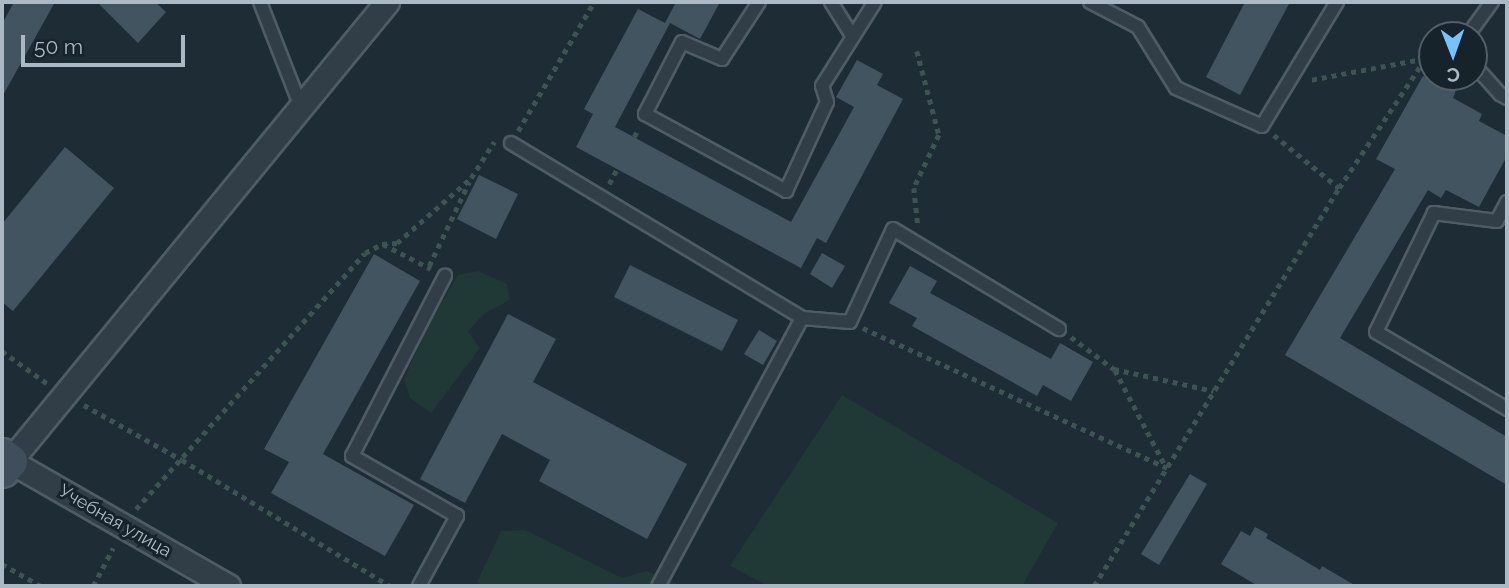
<!DOCTYPE html>
<html>
<head>
<meta charset="utf-8">
<style>
	body { margin:0 }
	#map { position:relative; width:1509px; height:588px; overflow:hidden; background:#1e2c36; font-family:Raleway,sans-serif }
	div>[style] { position:absolute }
	[style*='--x'] { left:calc(var(--x)*1px); top:calc(var(--y)*1px); width:calc(var(--w)*1px); rotate:calc(var(--a)*1deg) }
	.green>* { inset:0; background:#203836 }
	.building>* { inset:0; background:#435461 }
	.path>* { height:4.5px; margin-top:-2.25px; transform-origin:0; background:repeating-linear-gradient(90deg,#3d5453 0 5px,transparent 0 10px) }
	.roads { filter:drop-shadow(2px 0 #4f5c65) drop-shadow(-2px 0 #4f5c65) drop-shadow(0 2px #4f5c65) drop-shadow(0 -2px #4f5c65) }
	.lane>* { height:12px; margin:-6px; padding:0 6px; transform-origin:6px; border-radius:6px; background:#313e47 }
	.street>* { height:23px; margin:-11.5px; padding:0 11.5px; transform-origin:11.5px; border-radius:11.5px; background:#313e47 }
	.secondary>* { height:33px; margin:-16.5px; padding:0 16.5px; transform-origin:16.5px; border-radius:16.5px; background:#3f4e5a }
	span { translate:-50% -50%; white-space:nowrap; text-align:center; line-height:1.15; -webkit-text-stroke:6px #17232b; paint-order:stroke }
	.street-label { font-size:18px; color:#abb9c5 }
	.frame { position:absolute; inset:0; border:4px solid #abb9c5; pointer-events:none }
	.north { position:absolute; left:1418px; top:21px; width:70px; height:70px; box-sizing:border-box; background:#17232b; border:2px solid #525f69; border-radius:50%; rotate:179deg; font-size:19px; font-weight:700; line-height:28px; text-align:center; color:#abb9c5 }
	.north::after { content:''; display:block; margin:auto; width:24px; height:32px; background:#76c1fe; clip-path:polygon(50% 0,100% 100%,50% 72%,0 100%) }
	.scale { position:absolute; left:21px; top:35px; width:164px; height:32px; box-sizing:border-box; border:4px solid #abb9c5; border-top:0; padding-left:9px; font-size:21px; line-height:24px; white-space:nowrap; color:#abb9c5; -webkit-text-stroke:5px #17232b; paint-order:stroke }
</style>
</head>
<body>
<div id="map">
	<div class="green">
		<i style="clip-path:polygon(478px 271px,507px 284px,510px 300px,485px 313px,468px 331px,480px 348px,431px 413px,410px 398px,404px 379px,428px 326px,458px 275px)"></i>
		<i style="clip-path:polygon(842px 395px,1058px 523px,1022px 586px,768px 586px,730px 566px)"></i>
		<i style="clip-path:polygon(525px 530px,622px 578px,647px 571px,677px 584px,482px 586px,477px 582px,501px 531px)"></i>
	</div>
	<div class="building">
		<i style="clip-path:polygon(14px 2px,55px 2px,2px 97px,2px 24px)"></i>
		<i style="clip-path:polygon(97px 2px,155px 2px,166px 12px,138px 43px)"></i>
		<i style="clip-path:polygon(676px 2px,720px 2px,700px 39px,670px 23px,615px 127px,791px 222px,854px 107px,836px 97px,857px 60px,883px 74px,877px 85px,903px 99px,826px 243px,817px 238px,801px 268px,576px 147px,593px 114px,584px 109px,638px 9px,665px 23px)"></i>
		<i style="clip-path:polygon(1245px 2px,1290px 2px,1240px 95px,1206px 77px)"></i>
		<i style="clip-path:polygon(1423px 76px,1433px 80px,1435px 77px,1461px 77px,1453px 98px,1482px 114px,1479px 121px,1507px 136px,1507px 156px,1479px 207px,1446px 190px,1441px 198px,1428px 190px,1340px 338px,1507px 437px,1507px 485px,1285px 355px,1395px 169px,1376px 159px)"></i>
		<i style="clip-path:polygon(65px 147px,114px 188px,13px 311px,2px 302px,2px 224px)"></i>
		<i style="clip-path:polygon(479px 175px,518px 194px,496px 239px,457px 219px)"></i>
		<i style="clip-path:polygon(822px 253px,845px 266px,832px 288px,810px 274px)"></i>
		<i style="clip-path:polygon(374px 254px,420px 281px,323px 454px,414px 505px,385px 556px,271px 493px,289px 462px,264px 449px)"></i>
		<i style="clip-path:polygon(630px 265px,738px 320px,722px 351px,614px 297px)"></i>
		<i style="clip-path:polygon(910px 266px,937px 281px,930px 293px,1051px 359px,1060px 343px,1093px 362px,1071px 401px,1043px 385px,1037px 396px,912px 326px,917px 318px,889px 303px)"></i>
		<i style="clip-path:polygon(508px 314px,556px 339px,533px 382px,687px 464px,647px 539px,539px 481px,550px 460px,502px 434px,465px 503px,420px 479px)"></i>
		<i style="clip-path:polygon(759px 330px,777px 341px,763px 365px,744px 354px)"></i>
		<i style="clip-path:polygon(1190px 474px,1207px 484px,1159px 565px,1141px 554px)"></i>
		<i style="clip-path:polygon(1255px 527px,1268px 534px,1266px 538px,1320px 570px,1322px 566px,1356px 586px,1258px 586px,1221px 564px,1241px 531px,1250px 536px)"></i>
	</div>
	<div class="path">
		<i style="--x:917;--y:51;--w:87;--a:75.3"></i>
		<i style="--x:939;--y:135;--w:59;--a:115.3"></i>
		<i style="--x:914;--y:188;--w:39;--a:84"></i>
		<i style="--x:1425;--y:59;--w:7;--a:-16"></i>
		<i style="--x:518;--y:131;--w:150;--a:-59.5"></i>
		<i style="--x:1274;--y:135;--w:84;--a:39.2"></i>
		<i style="--x:634;--y:137;--w:10;--a:-61"></i>
		<i style="--x:609;--y:184;--w:17;--a:-62"></i>
		<i style="--x:383;--y:244;--w:54;--a:27.5"></i>
		<i style="--x:429;--y:266;--w:93;--a:-64.5"></i>
		<i style="--x:863;--y:328;--w:335;--a:24.7"></i>
		<i style="--x:1071;--y:337;--w:54;--a:36.7"></i>
		<i style="--x:1114;--y:369;--w:102;--a:12.4"></i>
		<i style="--x:2;--y:351;--w:57;--a:35.7"></i>
		<i style="--x:1115;--y:370;--w:110;--a:62.3"></i>
		<i style="--x:84;--y:405;--w:112;--a:29.3"></i>
		<i style="--x:182;--y:460;--w:243;--a:31.2"></i>
		<i style="--x:136;--y:509;--w:343;--a:-48.2"></i>
		<i style="--x:365;--y:253;--w:19;--a:-28"></i>
		<i style="--x:382;--y:244;--w:15;--a:-4"></i>
		<i style="--x:397;--y:243;--w:98;--a:-41.3"></i>
		<i style="--x:471;--y:178;--w:43;--a:-57.4"></i>
		<i style="--x:2;--y:564;--w:45;--a:29.4"></i>
		<i style="--x:93;--y:586;--w:43;--a:-62.2"></i>
		<i style="--x:1094;--y:586;--w:467;--a:-58.4"></i>
		<i style="--x:1339;--y:188;--w:155;--a:-56.3"></i>
		<i style="--x:1425;--y:59;--w:119;--a:169.4"></i>
	</div>
	<div class="roads">
		<div class="lane">
			<i style="--x:260;--y:2;--w:113;--a:68.7"></i>
			<i style="--x:759;--y:2;--w:68;--a:123"></i>
			<i style="--x:722;--y:59;--w:43;--a:-157"></i>
			<i style="--x:682;--y:42;--w:81;--a:117.2"></i>
			<i style="--x:645;--y:114;--w:161;--a:28.6"></i>
			<i style="--x:786;--y:191;--w:98;--a:-65.3"></i>
			<i style="--x:827;--y:102;--w:17;--a:-107"></i>
			<i style="--x:822;--y:86;--w:99;--a:-57.8"></i>
			<i style="--x:831;--y:2;--w:41;--a:57.8"></i>
			<i style="--x:1090;--y:2;--w:54;--a:27.5"></i>
			<i style="--x:1138;--y:27;--w:72;--a:58.1"></i>
			<i style="--x:1176;--y:88;--w:94;--a:23.8"></i>
			<i style="--x:1262;--y:126;--w:145;--a:-58.8"></i>
			<i style="--x:1468;--y:35;--w:41;--a:-54"></i>
			<i style="--x:1474;--y:65;--w:39;--a:48"></i>
			<i style="--x:1500;--y:94;--w:8;--a:30"></i>
			<i style="--x:511;--y:143;--w:340;--a:31"></i>
			<i style="--x:802;--y:318;--w:304;--a:118.2"></i>
			<i style="--x:1507;--y:202;--w:21;--a:118"></i>
			<i style="--x:1497;--y:221;--w:64;--a:-172.8"></i>
			<i style="--x:1434;--y:213;--w:132;--a:116"></i>
			<i style="--x:1376;--y:332;--w:152;--a:30.4"></i>
			<i style="--x:802;--y:318;--w:48;--a:4.8"></i>
			<i style="--x:850;--y:322;--w:102;--a:-65.2"></i>
			<i style="--x:893;--y:229;--w:194;--a:31.1"></i>
			<i style="--x:419;--y:586;--w:80;--a:-61.5"></i>
			<i style="--x:457;--y:516;--w:121;--a:-150.3"></i>
			<i style="--x:352;--y:456;--w:203;--a:-62.7"></i>
		</div>
		<div class="street">
			<i style="--x:228;--y:586;--w:251;--a:-150.2"></i>
			<i style="--x:10;--y:461;--w:594;--a:-50.6"></i>
		</div>
		<div class="secondary">
			<i style="--x:2;--y:455;--w:10;--a:37"></i>
			<i style="--x:10;--y:461;--w:12;--a:132"></i>
		</div>
	</div>
	<div class="street-label">
		<span style="left:115px;top:521px;rotate:30deg">Учебная улица</span>
	</div>
	<div class="frame"></div>
	<div class="north">С</div>
	<div class="scale">50 m</div>
</div>
</body>
</html>
